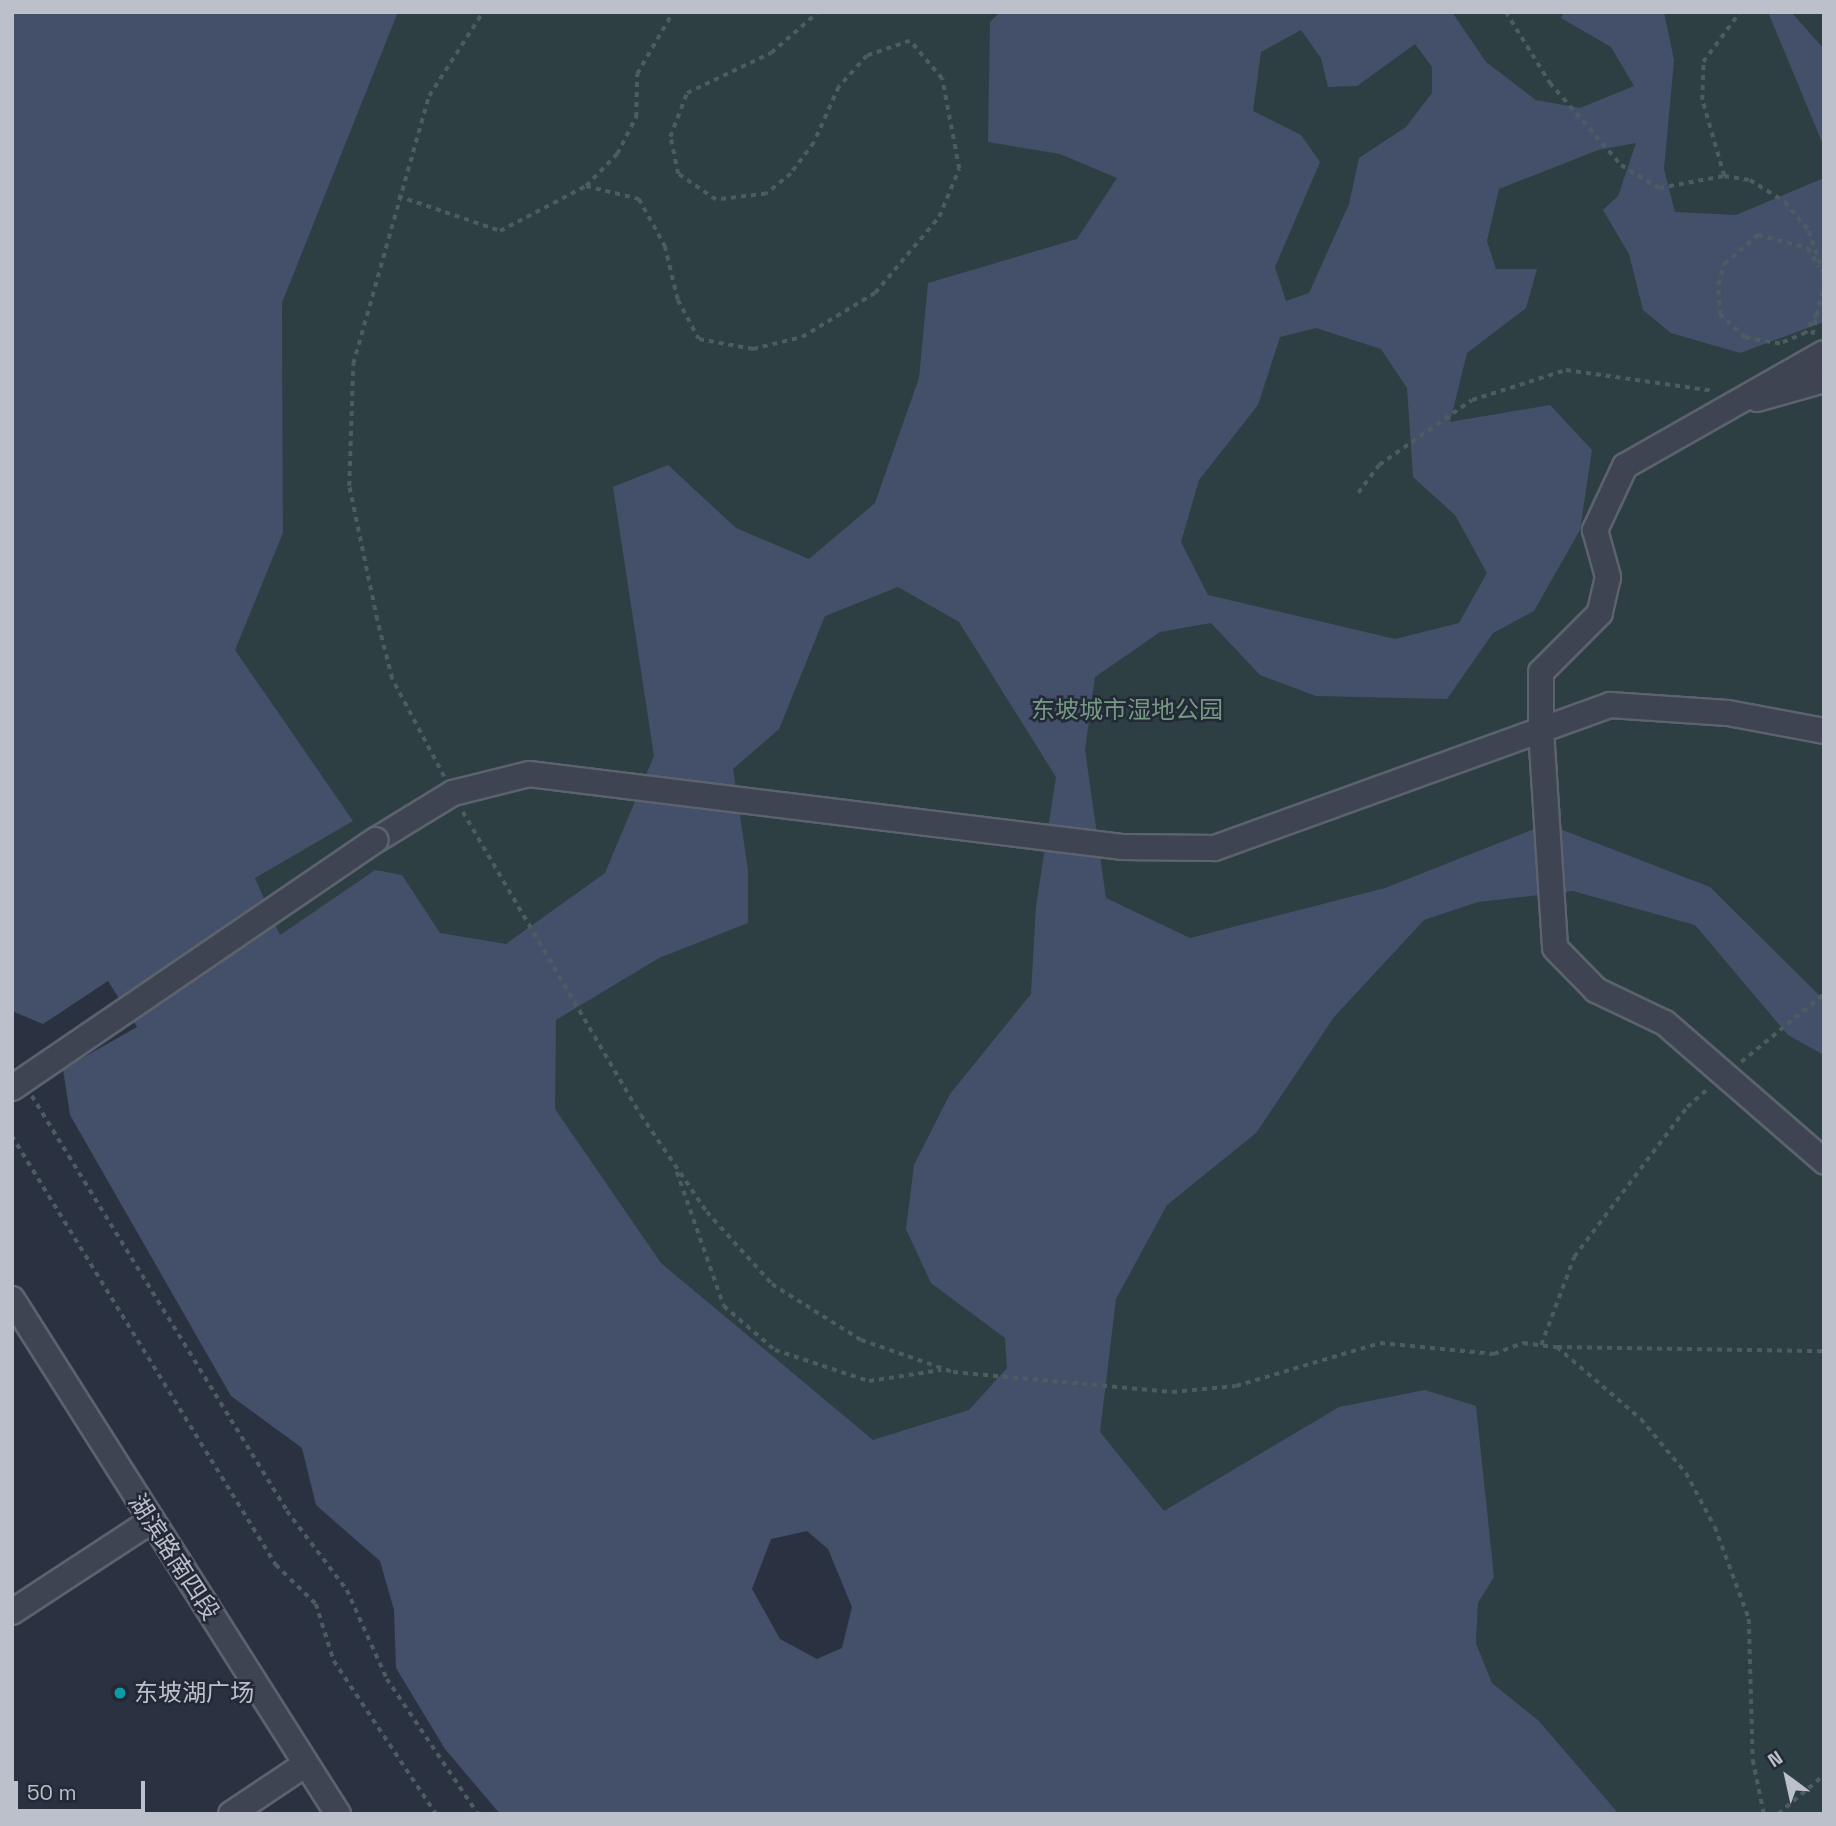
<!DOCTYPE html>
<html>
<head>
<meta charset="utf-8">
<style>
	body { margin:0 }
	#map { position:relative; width:1836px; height:1826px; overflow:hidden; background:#2a3241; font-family:"Space Grotesk","Noto Sans SC",sans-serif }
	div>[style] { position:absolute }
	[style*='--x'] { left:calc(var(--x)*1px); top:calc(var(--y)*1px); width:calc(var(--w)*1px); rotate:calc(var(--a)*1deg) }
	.green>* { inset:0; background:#2d3f43 }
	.water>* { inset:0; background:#44506a }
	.path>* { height:3.5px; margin-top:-1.75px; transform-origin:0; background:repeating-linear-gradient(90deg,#4c5c61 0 5px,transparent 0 10px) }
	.roads { filter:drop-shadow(2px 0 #5c626e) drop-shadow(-2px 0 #5c626e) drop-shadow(0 2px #5c626e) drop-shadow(0 -2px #5c626e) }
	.minor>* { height:24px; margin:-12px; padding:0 12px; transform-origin:12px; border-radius:12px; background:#3e4451 }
	.bridges { filter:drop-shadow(2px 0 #5c626e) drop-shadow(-2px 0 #5c626e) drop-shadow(0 2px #5c626e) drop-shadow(0 -2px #5c626e) }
	.minor-bridge>* { height:24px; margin:-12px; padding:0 12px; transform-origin:12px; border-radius:12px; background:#3e4451 }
	.dots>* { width:19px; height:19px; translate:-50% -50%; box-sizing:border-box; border:4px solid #232936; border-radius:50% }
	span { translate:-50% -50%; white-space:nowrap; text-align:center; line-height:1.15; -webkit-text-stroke:5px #232936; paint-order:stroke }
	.park-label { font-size:24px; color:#759981 }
	.street-label { font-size:24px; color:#bbc0cb }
	.poi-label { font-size:24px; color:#bbc0cb }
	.left { translate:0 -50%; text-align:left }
	.frame { position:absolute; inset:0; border:14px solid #bbc0cb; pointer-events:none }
	.north { position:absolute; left:1752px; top:1742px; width:70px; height:70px; -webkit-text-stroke:5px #232936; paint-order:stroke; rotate:327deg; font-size:19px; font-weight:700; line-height:28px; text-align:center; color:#bbc0cb }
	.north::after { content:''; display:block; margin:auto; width:24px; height:32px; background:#bbc0cb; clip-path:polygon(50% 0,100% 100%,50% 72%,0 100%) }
	.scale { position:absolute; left:14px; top:1781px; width:131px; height:32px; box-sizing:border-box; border:4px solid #bbc0cb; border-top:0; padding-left:9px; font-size:21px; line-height:24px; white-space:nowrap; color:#bbc0cb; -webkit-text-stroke:5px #232936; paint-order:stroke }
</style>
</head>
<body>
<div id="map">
	<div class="green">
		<i style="clip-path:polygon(398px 12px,1824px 12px,1824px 1814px,1619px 1814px,1539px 1721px,1492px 1683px,1476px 1642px,1478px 1603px,1494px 1576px,1339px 1407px,1165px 1512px,873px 1441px,661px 1263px,375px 870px,280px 935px,255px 878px,234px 650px,283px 533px,282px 303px)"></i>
	</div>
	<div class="water">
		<i style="clip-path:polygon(evenodd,12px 12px,398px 12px,282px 303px,283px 533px,235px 650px,353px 821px,255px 878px,280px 935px,375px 870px,402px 875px,440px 933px,506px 944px,605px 873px,654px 756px,613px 487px,668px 465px,736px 528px,809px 559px,875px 503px,919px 378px,928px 283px,1077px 239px,1117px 178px,1060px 154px,988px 142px,990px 22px,1000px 12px,1452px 12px,1486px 62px,1536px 100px,1580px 108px,1634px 86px,1611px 47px,1561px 18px,1564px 12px,1664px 12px,1674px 60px,1664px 169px,1675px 212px,1736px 215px,1824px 178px,1824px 322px,1740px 353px,1671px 333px,1643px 310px,1629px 254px,1603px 210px,1618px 196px,1636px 143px,1598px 150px,1499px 189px,1487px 241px,1496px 269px,1537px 269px,1526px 308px,1467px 353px,1450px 422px,1550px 405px,1592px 450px,1580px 530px,1534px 611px,1493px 633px,1447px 699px,1316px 696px,1260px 675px,1211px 623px,1160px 632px,1095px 677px,1085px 750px,1106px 898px,1190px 938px,1385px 888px,1547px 824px,1710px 887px,1824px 1000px,1824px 1055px,1788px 1035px,1695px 925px,1573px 891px,1478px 902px,1424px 920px,1334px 1017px,1256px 1133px,1167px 1205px,1116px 1299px,1100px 1432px,1164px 1511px,1339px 1407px,1425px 1390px,1476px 1406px,1494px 1577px,1478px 1603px,1476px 1643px,1492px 1683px,1539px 1721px,1619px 1814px,500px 1814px,445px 1749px,396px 1668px,394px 1610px,380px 1561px,316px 1505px,302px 1448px,231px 1396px,70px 1115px,63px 1069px,137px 1027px,108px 981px,43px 1024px,12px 1011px,12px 12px,1301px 30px,1321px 58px,1328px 87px,1357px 86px,1415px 44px,1432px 67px,1432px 93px,1406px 127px,1359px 158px,1349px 204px,1309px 293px,1286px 301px,1275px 267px,1320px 162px,1301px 135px,1253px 111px,1261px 52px,1301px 30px,12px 12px,1316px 328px,1381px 349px,1407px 388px,1413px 477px,1455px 515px,1487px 573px,1459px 623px,1395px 639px,1208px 595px,1181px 542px,1199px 480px,1258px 405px,1280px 337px,1316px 328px,12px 12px,898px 587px,959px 622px,1056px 777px,1036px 906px,1031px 994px,950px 1094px,914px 1165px,906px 1229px,931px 1283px,1005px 1338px,1007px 1368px,969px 1410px,873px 1440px,661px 1263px,555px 1109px,556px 1020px,659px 958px,748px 923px,748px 870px,733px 769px,779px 729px,825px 616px,898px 587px,12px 12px,807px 1531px,828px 1549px,852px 1607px,842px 1648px,817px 1659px,780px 1639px,752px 1589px,771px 1539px,807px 1531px)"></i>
		<i style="clip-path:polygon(1768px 12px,1791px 12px,1824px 49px,1824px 147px)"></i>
	</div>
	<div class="path">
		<i style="--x:1506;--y:12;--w:84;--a:58.2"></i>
		<i style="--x:1550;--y:83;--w:108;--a:49.1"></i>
		<i style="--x:1621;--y:165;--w:44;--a:31.2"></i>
		<i style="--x:1659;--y:188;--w:66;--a:-10.5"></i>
		<i style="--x:1724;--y:176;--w:26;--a:9"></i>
		<i style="--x:1750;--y:180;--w:41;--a:32.2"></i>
		<i style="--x:1785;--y:202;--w:38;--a:50"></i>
		<i style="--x:1809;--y:231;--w:46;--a:71.2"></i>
		<i style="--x:1724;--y:176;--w:79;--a:-106.1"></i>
		<i style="--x:1702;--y:100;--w:38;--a:-88"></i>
		<i style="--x:1703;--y:62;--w:62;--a:-53.5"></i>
		<i style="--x:586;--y:186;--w:55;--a:13.8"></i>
		<i style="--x:639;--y:199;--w:54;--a:61"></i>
		<i style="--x:665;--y:246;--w:56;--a:76.5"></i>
		<i style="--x:678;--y:300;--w:44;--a:61.7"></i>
		<i style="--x:699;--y:339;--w:55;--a:10.5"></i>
		<i style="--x:753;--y:349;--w:50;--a:-13.8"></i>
		<i style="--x:802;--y:337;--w:85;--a:-31.1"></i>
		<i style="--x:875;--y:293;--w:99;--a:-49.9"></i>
		<i style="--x:939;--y:217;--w:52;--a:-67.4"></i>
		<i style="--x:959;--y:169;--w:92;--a:-100.7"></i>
		<i style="--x:942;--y:79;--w:50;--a:-130.1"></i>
		<i style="--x:910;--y:41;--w:46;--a:160.8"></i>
		<i style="--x:867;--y:56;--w:42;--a:132.1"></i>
		<i style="--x:839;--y:87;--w:61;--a:114.1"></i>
		<i style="--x:814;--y:143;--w:39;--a:127"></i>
		<i style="--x:791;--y:174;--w:32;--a:141"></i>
		<i style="--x:766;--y:194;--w:50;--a:173.2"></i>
		<i style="--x:716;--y:200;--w:46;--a:-145.6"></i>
		<i style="--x:678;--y:174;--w:38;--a:-102"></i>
		<i style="--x:670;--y:137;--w:47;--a:-68.9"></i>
		<i style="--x:687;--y:93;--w:93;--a:-25.5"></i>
		<i style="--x:771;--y:53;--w:62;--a:-41.1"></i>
		<i style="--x:398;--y:196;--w:108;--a:18.9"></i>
		<i style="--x:500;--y:231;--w:97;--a:-27.6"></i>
		<i style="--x:586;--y:186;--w:45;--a:-45.9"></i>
		<i style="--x:617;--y:154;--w:42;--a:-62.8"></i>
		<i style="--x:636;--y:117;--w:43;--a:-88.7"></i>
		<i style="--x:637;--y:74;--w:72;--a:-59.9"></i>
		<i style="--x:1817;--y:314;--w:22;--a:120"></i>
		<i style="--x:1806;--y:333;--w:28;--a:157"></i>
		<i style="--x:1780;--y:344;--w:36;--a:-170"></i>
		<i style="--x:1745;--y:338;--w:34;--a:-137"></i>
		<i style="--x:1720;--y:315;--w:30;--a:-94"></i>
		<i style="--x:1718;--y:285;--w:22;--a:-74"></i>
		<i style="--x:1724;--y:264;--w:45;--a:-40.5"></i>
		<i style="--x:1758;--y:235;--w:52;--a:14.6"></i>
		<i style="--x:1808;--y:248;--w:22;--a:60"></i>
		<i style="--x:1812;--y:335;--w:54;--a:-77.2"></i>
		<i style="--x:1358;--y:493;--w:35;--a:-53"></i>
		<i style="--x:1379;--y:465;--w:113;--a:-35"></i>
		<i style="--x:1472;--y:400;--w:99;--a:-17.7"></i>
		<i style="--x:1566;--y:370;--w:148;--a:8.1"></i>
		<i style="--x:444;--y:777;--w:111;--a:-118"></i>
		<i style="--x:392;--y:679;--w:61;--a:-104.3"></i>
		<i style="--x:377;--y:620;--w:137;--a:-101.8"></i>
		<i style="--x:349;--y:486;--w:122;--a:-88.1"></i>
		<i style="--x:353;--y:364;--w:279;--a:-74.2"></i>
		<i style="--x:429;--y:96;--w:100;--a:-57.3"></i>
		<i style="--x:463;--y:812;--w:351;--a:59.6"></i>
		<i style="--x:641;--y:1115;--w:117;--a:55.8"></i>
		<i style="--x:707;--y:1212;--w:97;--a:47.9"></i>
		<i style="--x:772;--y:1284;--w:105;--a:32.2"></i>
		<i style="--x:861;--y:1340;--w:97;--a:19.2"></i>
		<i style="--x:953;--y:1372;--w:220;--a:5.2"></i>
		<i style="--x:1172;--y:1392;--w:64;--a:-5.4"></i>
		<i style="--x:1236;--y:1386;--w:150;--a:-16.6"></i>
		<i style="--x:1380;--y:1343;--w:115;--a:5.5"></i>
		<i style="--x:1494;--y:1354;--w:31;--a:-21"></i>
		<i style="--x:1523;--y:1343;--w:34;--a:7"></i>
		<i style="--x:1557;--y:1347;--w:111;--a:40.6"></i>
		<i style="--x:1641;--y:1419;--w:70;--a:50.2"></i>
		<i style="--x:1686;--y:1473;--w:61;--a:61.8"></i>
		<i style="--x:1715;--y:1527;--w:98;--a:69.7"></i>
		<i style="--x:1749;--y:1619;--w:141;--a:88.4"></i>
		<i style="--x:1753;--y:1760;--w:55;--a:78.5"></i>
		<i style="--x:1741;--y:1062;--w:107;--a:-39.3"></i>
		<i style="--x:32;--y:1096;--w:487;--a:58.4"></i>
		<i style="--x:287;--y:1511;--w:99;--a:52.8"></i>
		<i style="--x:347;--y:1590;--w:98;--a:65.8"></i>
		<i style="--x:387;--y:1679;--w:163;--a:56"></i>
		<i style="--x:12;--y:1136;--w:504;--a:58.39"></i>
		<i style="--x:276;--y:1565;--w:56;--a:44.3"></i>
		<i style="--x:316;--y:1604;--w:60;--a:72.5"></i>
		<i style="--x:334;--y:1661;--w:184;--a:56.3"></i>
		<i style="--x:677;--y:1172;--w:142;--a:70.7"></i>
		<i style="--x:724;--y:1306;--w:67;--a:40.8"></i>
		<i style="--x:775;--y:1350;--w:99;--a:18.3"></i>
		<i style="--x:869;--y:1381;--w:73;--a:-8.7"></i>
		<i style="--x:1541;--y:1345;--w:94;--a:-69.4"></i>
		<i style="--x:1574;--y:1257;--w:188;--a:-53"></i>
		<i style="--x:1687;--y:1107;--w:30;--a:-41"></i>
		<i style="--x:1557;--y:1347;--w:267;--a:0.9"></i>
		<i style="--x:1778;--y:1814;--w:60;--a:-40.3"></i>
	</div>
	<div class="roads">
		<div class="minor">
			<i style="--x:1824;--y:353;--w:229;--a:150.4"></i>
			<i style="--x:1625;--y:466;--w:71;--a:115.1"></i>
			<i style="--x:1595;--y:530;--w:49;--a:74.5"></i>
			<i style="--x:1608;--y:577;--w:37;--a:103"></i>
			<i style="--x:1600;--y:613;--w:83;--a:135"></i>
			<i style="--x:1541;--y:672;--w:58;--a:90"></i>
			<i style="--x:1541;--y:730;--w:218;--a:86.3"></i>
			<i style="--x:1555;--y:948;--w:59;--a:45.7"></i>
			<i style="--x:1596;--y:990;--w:76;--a:25.6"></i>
			<i style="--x:1665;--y:1023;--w:211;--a:41"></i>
			<i style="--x:1757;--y:399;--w:70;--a:-15.8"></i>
			<i style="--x:376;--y:840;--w:90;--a:-31.4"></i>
			<i style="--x:453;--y:793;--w:78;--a:-14"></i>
			<i style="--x:529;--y:774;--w:597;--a:7.02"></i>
			<i style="--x:1122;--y:847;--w:93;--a:0.6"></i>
			<i style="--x:1215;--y:848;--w:420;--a:-19.9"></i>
			<i style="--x:1610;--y:705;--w:118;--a:3.9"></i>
			<i style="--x:1728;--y:713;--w:98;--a:10.6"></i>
			<i style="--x:12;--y:1299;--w:610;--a:57.67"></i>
			<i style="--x:12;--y:1612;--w:166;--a:-33.2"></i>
			<i style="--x:231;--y:1814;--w:90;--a:-33.7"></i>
		</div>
	</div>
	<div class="bridges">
		<div class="minor-bridge">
			<i style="--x:12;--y:1088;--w:440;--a:-34.3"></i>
		</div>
	</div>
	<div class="dots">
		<i style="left:120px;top:1693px;background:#0f9aa8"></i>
	</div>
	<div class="park-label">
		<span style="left:1127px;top:710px">东坡城市湿地公园</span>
	</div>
	<div class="street-label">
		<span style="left:174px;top:1557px;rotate:57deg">湖滨路南四段</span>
	</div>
	<div class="poi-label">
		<span class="left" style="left:134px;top:1693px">东坡湖广场</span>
	</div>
	<div class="frame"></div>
	<div class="north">N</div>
	<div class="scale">50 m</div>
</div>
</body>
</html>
